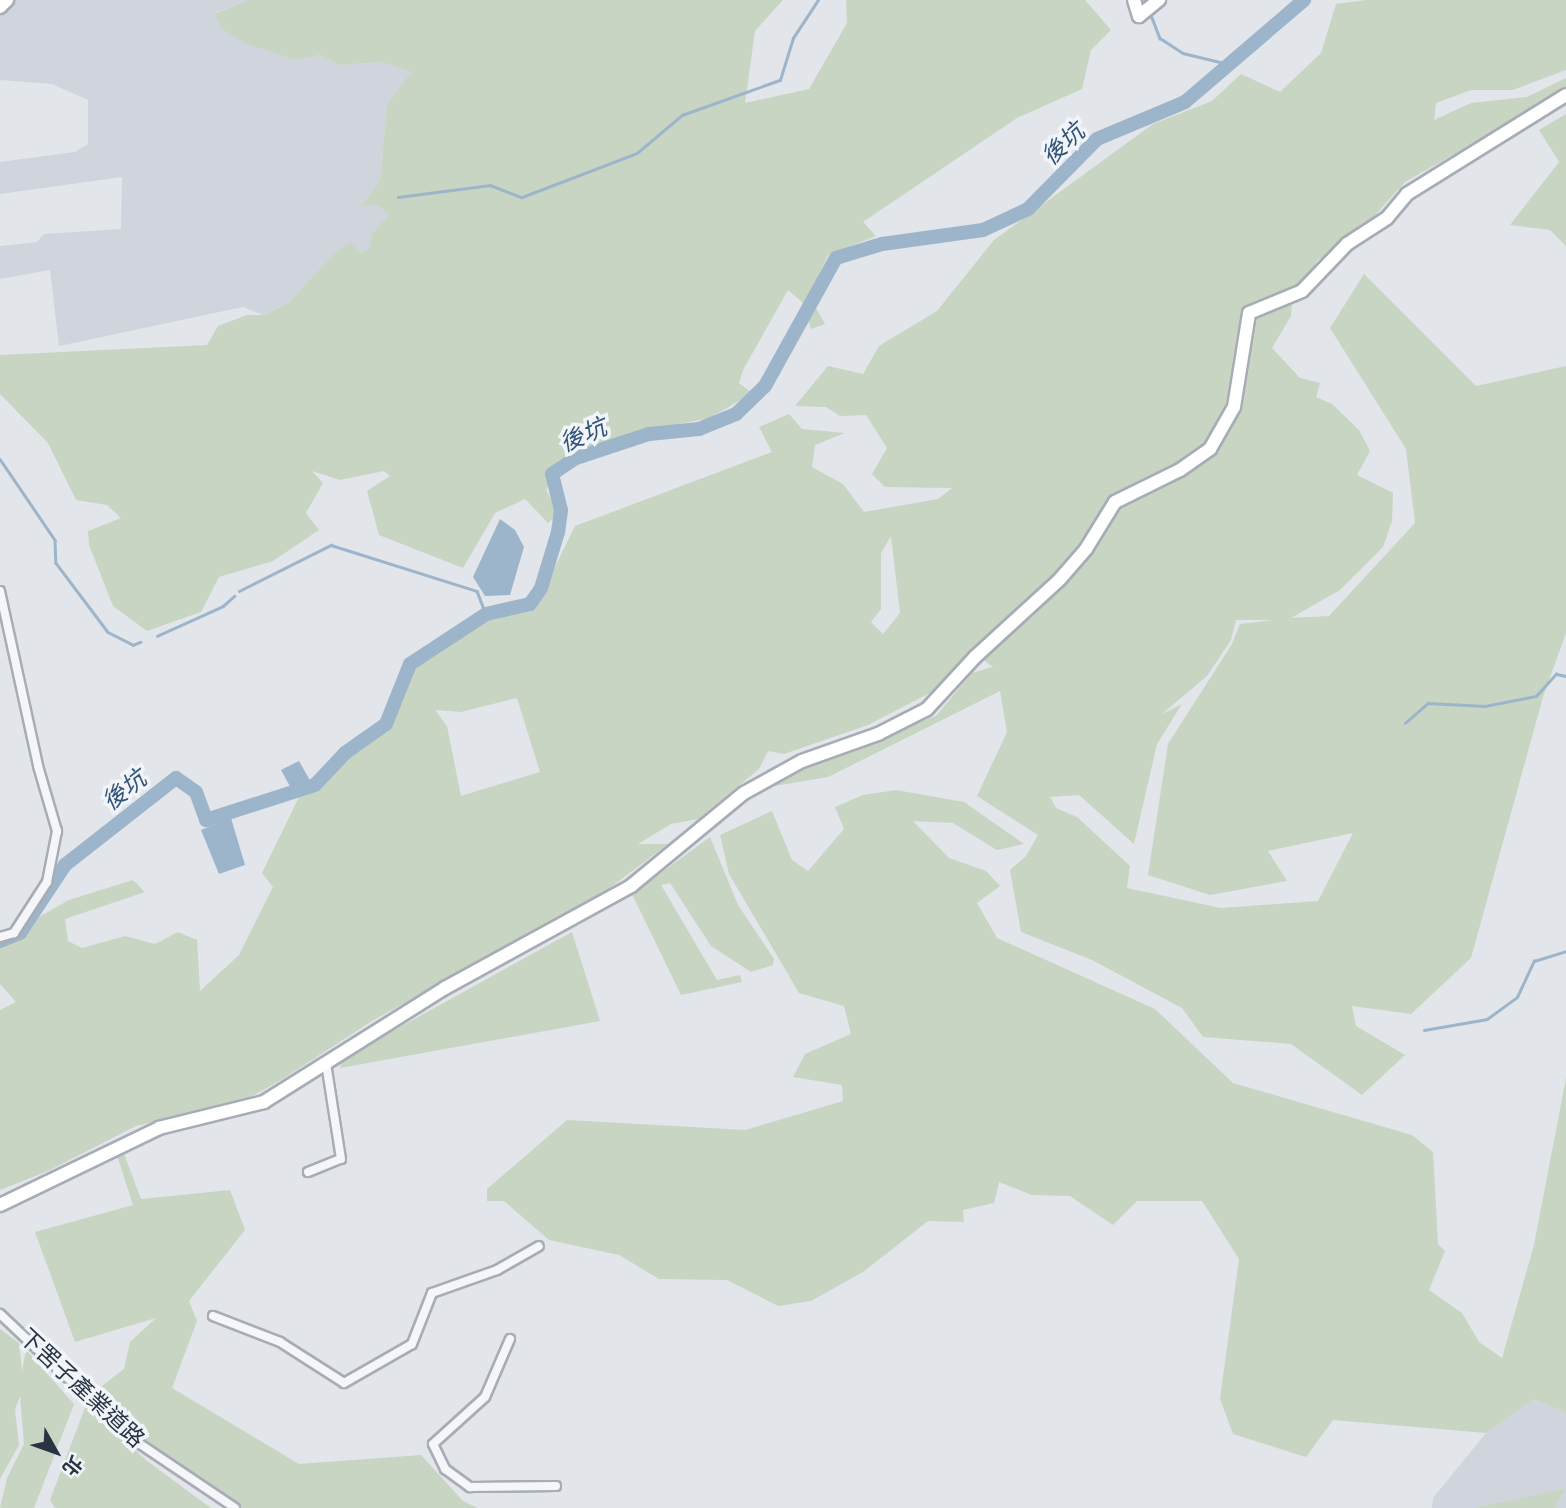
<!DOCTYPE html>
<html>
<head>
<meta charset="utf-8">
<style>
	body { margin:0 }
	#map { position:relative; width:1566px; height:1508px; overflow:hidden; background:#e2e5ea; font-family:Poppins,"Noto Sans TC",sans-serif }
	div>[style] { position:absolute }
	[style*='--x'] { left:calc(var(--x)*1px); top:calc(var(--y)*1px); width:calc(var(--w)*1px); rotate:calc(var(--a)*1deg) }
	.built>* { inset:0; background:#d0d5dd }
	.green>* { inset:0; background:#c8d5c2 }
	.water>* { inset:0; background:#9cb5cb }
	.stream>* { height:2.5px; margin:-1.25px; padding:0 1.25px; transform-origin:1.25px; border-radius:1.25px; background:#9cb5cb }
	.river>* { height:14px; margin:-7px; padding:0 7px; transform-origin:7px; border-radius:7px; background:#9cb5cb }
	.roads { filter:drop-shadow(2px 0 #a7acb5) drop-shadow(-2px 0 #a7acb5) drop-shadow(0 2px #a7acb5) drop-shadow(0 -2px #a7acb5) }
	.street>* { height:8px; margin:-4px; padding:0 4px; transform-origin:4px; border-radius:4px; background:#f4f6f9 }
	.secondary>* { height:12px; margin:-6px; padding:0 6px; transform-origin:6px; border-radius:6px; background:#fff }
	span { translate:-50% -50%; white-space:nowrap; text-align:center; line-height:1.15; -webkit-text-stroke:7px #f1f4f8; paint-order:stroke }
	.street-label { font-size:23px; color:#293443 }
	.water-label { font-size:24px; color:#325478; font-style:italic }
	.north { position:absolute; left:21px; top:1417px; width:70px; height:70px; -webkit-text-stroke:5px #f1f4f8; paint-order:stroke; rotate:130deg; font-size:19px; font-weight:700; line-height:28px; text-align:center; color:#293443 }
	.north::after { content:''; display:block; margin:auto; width:24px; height:32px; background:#293443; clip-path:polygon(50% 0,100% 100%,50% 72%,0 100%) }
</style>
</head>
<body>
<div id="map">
	<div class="built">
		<i style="clip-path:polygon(12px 0,248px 0,215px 13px,296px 60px,320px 55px,339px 65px,381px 62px,412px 72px,387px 105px,380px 181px,360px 207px,379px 205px,388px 215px,371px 234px,369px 248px,362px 253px,338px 249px,288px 303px,263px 315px,243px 307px,59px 346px,50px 270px,0 279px,0 246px,37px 242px,44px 234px,121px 229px,122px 177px,0 194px,0 162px,75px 152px,88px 144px,88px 100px,52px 84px,0 80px,0 11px)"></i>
		<i style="clip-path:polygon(1534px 1399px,1566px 1413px,1566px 1508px,1432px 1508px,1433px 1498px,1486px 1433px)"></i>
	</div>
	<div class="green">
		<i style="clip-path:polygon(248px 0,783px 0,755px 31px,745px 103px,809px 89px,847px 23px,846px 0,1085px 0,1111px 30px,1091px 50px,1082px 89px,1017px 118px,863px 222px,876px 236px,828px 255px,815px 284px,815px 306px,825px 324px,811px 329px,802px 302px,788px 290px,743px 370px,739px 383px,752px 393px,710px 418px,631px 433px,562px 462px,546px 490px,559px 513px,548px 523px,525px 499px,495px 513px,463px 568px,379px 535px,367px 491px,390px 476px,384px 471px,340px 480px,312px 471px,323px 483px,306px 513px,319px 530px,273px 561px,219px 577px,201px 612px,147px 631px,113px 606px,89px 545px,88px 531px,121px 518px,107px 505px,76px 500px,48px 443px,0 394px,0 355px,207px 345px,218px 326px,247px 315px,264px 315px,288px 303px,338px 249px,350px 243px,362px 253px,369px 248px,371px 234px,388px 215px,379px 205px,360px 207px,380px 181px,387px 105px,411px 72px,381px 62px,339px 65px,320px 55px,296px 60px,246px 44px,222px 29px,214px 14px)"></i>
		<i style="clip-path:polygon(evenodd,1366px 0,1566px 0,1566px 70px,1513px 90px,1471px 90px,1436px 103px,1434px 120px,1471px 103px,1527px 97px,1566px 78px,1566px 91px,1405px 182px,1367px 224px,1317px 261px,1298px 291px,1256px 303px,1246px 311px,1230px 401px,1205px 450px,1139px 483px,1110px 503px,1055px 578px,968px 653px,947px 684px,868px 725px,784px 754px,768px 751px,759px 769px,698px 819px,671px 824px,638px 844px,668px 844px,607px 890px,372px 1021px,281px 1080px,243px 1101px,136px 1126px,48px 1171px,0 1190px,0 1010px,16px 1002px,0 984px,0 939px,69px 900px,133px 880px,145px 892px,65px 919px,68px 941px,82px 948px,125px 936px,155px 944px,178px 932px,197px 940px,200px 991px,239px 955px,273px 887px,262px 873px,300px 795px,399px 702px,404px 673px,467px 626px,519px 603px,539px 599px,575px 526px,772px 452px,759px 427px,789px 414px,802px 429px,845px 433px,815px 445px,812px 467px,843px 484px,864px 512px,938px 499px,952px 488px,885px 487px,872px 474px,887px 448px,866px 415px,840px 416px,826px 407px,795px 406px,828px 366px,863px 374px,879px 346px,937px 311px,994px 240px,1153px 124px,1212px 101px,1241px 74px,1280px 92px,1321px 53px,1336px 4px,1366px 0,891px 536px,900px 613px,883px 634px,871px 622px,881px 609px,881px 553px,891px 536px,1366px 0,517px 698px,540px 772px,461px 796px,447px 726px,435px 710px,461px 712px,517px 698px)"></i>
		<i style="clip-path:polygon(1566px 114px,1566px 246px,1550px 230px,1510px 225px,1559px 162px,1539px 130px)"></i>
		<i style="clip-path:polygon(evenodd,1364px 274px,1476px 386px,1566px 366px,1566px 633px,1543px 697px,1471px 958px,1411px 1014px,1352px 1006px,1356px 1026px,1405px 1055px,1362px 1095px,1291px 1044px,1203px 1037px,1182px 1008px,1092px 960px,1021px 932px,1010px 870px,1026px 856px,1038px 835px,977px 796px,1007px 732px,1000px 691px,828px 777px,763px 788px,785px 771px,936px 716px,972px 673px,993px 667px,978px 656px,1042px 599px,1117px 508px,1189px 471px,1224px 435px,1252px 318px,1292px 301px,1291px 316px,1272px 348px,1300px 378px,1320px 383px,1316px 397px,1332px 404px,1359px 430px,1370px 451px,1357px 475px,1393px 493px,1392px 521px,1383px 547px,1340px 590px,1291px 618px,1329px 616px,1415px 523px,1406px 449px,1330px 328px,1364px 274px,1236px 620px,1274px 620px,1240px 624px,1232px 644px,1168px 744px,1148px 875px,1210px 895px,1287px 881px,1268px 851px,1353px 833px,1318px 901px,1221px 908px,1127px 888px,1130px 866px,1077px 817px,1056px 808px,1050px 797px,1079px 795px,1134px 844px,1157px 744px,1182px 704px,1162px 714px,1207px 676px,1231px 640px,1236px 620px)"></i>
		<i style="clip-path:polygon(896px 790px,964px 802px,1024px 844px,997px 850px,953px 823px,913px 821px,949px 858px,986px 871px,1000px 886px,977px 903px,997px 938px,1155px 1009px,1233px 1083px,1412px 1135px,1433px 1152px,1438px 1244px,1445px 1251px,1429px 1290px,1462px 1313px,1479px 1342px,1502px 1358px,1534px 1245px,1566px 1078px,1566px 1413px,1534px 1399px,1486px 1433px,1333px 1420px,1306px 1457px,1233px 1434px,1220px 1399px,1239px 1259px,1202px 1201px,1137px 1201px,1113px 1225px,1070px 1196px,1032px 1195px,999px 1182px,994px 1203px,963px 1210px,964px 1222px,928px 1221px,863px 1272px,811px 1301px,778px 1306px,727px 1280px,659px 1279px,619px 1255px,549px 1240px,504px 1201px,487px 1201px,487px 1189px,567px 1120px,745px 1130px,843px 1101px,842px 1085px,793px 1077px,805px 1054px,851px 1034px,844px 1006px,799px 993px,729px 874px,720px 835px,772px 811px,792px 860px,808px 871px,844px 829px,835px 807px,863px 795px)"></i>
		<i style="clip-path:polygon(710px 837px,738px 905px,774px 959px,773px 965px,751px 972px,711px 946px,670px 883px,661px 885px,717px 980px,740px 975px,742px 982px,681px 995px,632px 894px)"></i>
		<i style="clip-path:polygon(572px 932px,600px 1021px,340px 1068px,342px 1059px)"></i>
		<i style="clip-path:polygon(124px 1154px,141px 1199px,230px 1190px,245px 1230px,189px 1301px,197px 1321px,172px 1388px,299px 1464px,421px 1455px,463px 1501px,478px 1508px,242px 1508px,149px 1449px,94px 1392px,124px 1369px,130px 1342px,156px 1318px,75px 1342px,35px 1232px,133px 1205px,117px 1155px)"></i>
		<i style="clip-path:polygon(0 1329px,19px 1343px,22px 1371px,26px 1350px,74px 1404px,34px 1508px,0 1508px,7px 1478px,24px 1444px,20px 1396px,15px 1410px,19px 1445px,0 1479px)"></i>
		<i style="clip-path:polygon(86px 1405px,147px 1461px,211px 1508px,55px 1508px,50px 1500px)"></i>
		<i style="clip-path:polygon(1565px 1489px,1555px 1508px,1474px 1508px)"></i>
	</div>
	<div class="water">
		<i style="clip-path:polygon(500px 519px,515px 530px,524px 547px,510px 595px,485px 596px,473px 577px)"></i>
		<i style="clip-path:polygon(299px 761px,312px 784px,292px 790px,281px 770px)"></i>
		<i style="clip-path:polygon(231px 818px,245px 865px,219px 874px,201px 830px)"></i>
	</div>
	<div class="stream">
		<i style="--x:1145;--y:0;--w:2;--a:90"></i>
		<i style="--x:1151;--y:15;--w:25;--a:69"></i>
		<i style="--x:1160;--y:38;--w:27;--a:33"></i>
		<i style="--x:1183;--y:53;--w:46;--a:13.7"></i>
		<i style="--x:398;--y:197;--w:93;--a:-7.4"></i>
		<i style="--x:490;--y:185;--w:34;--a:21"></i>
		<i style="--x:522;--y:197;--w:123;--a:-20.9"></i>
		<i style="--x:637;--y:153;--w:59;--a:-40.2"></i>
		<i style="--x:682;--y:115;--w:104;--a:-19.7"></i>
		<i style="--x:780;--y:80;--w:44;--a:-72.8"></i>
		<i style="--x:793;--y:38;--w:45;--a:-56.7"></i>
		<i style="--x:0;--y:459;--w:98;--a:55.8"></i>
		<i style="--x:55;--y:540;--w:23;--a:88"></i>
		<i style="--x:56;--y:563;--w:86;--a:53"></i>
		<i style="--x:108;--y:632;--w:28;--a:27"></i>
		<i style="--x:133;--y:645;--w:8;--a:-23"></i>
		<i style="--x:239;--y:591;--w:103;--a:-26.6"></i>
		<i style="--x:331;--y:545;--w:153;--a:17.5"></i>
		<i style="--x:477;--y:591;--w:25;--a:69"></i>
		<i style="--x:157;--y:636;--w:72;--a:-24.4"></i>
		<i style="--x:223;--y:606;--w:15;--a:-42"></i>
		<i style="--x:1405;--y:723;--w:30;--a:-41"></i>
		<i style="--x:1428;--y:703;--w:57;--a:3"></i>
		<i style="--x:1485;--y:706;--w:52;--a:-11.1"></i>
		<i style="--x:1536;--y:696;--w:30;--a:-48"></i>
		<i style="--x:1556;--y:674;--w:10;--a:11"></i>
		<i style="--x:1424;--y:1030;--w:64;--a:-9.9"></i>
		<i style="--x:1487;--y:1019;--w:37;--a:-36"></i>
		<i style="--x:1517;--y:997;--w:40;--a:-65"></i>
		<i style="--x:1534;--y:961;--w:34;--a:-17"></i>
	</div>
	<div class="river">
		<i style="--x:0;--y:941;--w:22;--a:-22"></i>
		<i style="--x:20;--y:933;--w:82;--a:-56.5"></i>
		<i style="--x:65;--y:865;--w:141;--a:-38.1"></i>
		<i style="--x:176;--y:778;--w:24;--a:35"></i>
		<i style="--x:196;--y:792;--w:30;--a:70"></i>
		<i style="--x:206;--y:820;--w:114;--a:-17.8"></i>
		<i style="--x:315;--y:785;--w:44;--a:-46.8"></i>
		<i style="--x:345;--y:753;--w:50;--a:-35.3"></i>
		<i style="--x:386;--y:724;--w:65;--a:-68.2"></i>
		<i style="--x:410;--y:664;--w:91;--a:-33.3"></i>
		<i style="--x:486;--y:614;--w:45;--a:-12.8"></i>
		<i style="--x:530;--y:604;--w:19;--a:-55"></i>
		<i style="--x:541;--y:588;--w:59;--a:-73.1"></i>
		<i style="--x:558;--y:532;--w:22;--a:-82"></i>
		<i style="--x:561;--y:510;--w:37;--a:-104"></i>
		<i style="--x:552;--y:474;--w:29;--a:-34"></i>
		<i style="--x:576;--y:458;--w:77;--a:-18.2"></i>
		<i style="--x:649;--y:434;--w:50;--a:-5.7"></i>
		<i style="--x:699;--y:429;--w:40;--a:-22"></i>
		<i style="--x:736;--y:414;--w:40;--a:-44"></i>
		<i style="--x:765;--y:386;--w:146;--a:-61"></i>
		<i style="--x:836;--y:258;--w:48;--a:-16.9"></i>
		<i style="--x:882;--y:244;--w:102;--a:-7.9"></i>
		<i style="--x:983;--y:230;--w:50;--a:-25"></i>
		<i style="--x:1028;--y:209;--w:98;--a:-45.4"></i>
		<i style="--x:1097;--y:139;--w:95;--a:-22.8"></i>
		<i style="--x:1185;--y:102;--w:157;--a:-40.6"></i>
	</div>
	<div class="roads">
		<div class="street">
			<i style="--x:0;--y:591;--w:179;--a:77.7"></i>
			<i style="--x:38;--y:766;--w:68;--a:73.7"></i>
			<i style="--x:57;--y:831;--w:52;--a:101.1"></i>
			<i style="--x:47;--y:882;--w:61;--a:122.9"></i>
			<i style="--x:14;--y:933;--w:15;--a:164"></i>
			<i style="--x:308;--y:1172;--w:35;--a:-22"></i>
			<i style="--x:341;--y:1159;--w:97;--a:-98.9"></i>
			<i style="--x:0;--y:1314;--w:180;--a:43.4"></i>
			<i style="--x:131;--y:1438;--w:125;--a:33.9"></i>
			<i style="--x:213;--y:1316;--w:72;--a:21.2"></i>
			<i style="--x:280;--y:1342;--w:76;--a:32.6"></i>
			<i style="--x:344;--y:1383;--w:78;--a:-29.8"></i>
			<i style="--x:412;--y:1344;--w:55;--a:-68.6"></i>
			<i style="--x:432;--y:1293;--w:69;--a:-19.5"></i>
			<i style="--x:497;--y:1270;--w:48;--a:-29.7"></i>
			<i style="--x:510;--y:1339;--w:63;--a:113.3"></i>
			<i style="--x:485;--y:1397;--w:70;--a:137.9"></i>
			<i style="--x:433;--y:1444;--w:28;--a:64"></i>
			<i style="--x:445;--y:1469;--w:31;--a:36"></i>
			<i style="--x:470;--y:1487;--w:86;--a:-0.7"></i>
		</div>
		<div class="secondary">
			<i style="--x:1134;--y:0;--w:17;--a:73"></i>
			<i style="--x:1139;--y:16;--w:26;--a:-39"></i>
			<i style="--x:0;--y:7;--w:10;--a:-45"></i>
			<i style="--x:0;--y:1205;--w:177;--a:-25.8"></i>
			<i style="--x:159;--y:1128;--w:108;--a:-13.9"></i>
			<i style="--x:264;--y:1102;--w:214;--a:-32.2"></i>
			<i style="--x:445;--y:988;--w:212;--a:-28.7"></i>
			<i style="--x:631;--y:886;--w:146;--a:-39.5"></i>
			<i style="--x:744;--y:793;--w:66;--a:-28.9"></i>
			<i style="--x:802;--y:761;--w:81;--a:-19.6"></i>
			<i style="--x:878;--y:734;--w:55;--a:-27"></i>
			<i style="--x:927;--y:709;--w:71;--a:-47.3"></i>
			<i style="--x:975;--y:657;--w:115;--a:-42.5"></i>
			<i style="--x:1060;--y:579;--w:40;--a:-49"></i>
			<i style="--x:1086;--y:549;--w:55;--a:-58.3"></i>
			<i style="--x:1115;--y:502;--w:72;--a:-26.2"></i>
			<i style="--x:1180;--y:470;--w:37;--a:-35"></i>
			<i style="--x:1210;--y:449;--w:48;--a:-60.3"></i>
			<i style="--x:1234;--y:407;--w:95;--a:-80.9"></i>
			<i style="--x:1249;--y:313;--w:57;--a:-22.5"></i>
			<i style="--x:1302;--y:291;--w:65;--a:-46.2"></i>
			<i style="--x:1347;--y:244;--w:48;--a:-33"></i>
			<i style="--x:1387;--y:218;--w:31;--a:-50"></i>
			<i style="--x:1407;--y:194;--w:187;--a:-31.9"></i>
		</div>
	</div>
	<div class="street-label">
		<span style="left:82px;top:1388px;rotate:43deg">下罟子產業道路</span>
	</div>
	<div class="water-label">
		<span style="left:1063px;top:144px;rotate:-43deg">後坑</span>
		<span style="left:583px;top:435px;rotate:-23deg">後坑</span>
		<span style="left:124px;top:790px;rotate:-38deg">後坑</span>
	</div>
	<div class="north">北</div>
</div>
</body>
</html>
